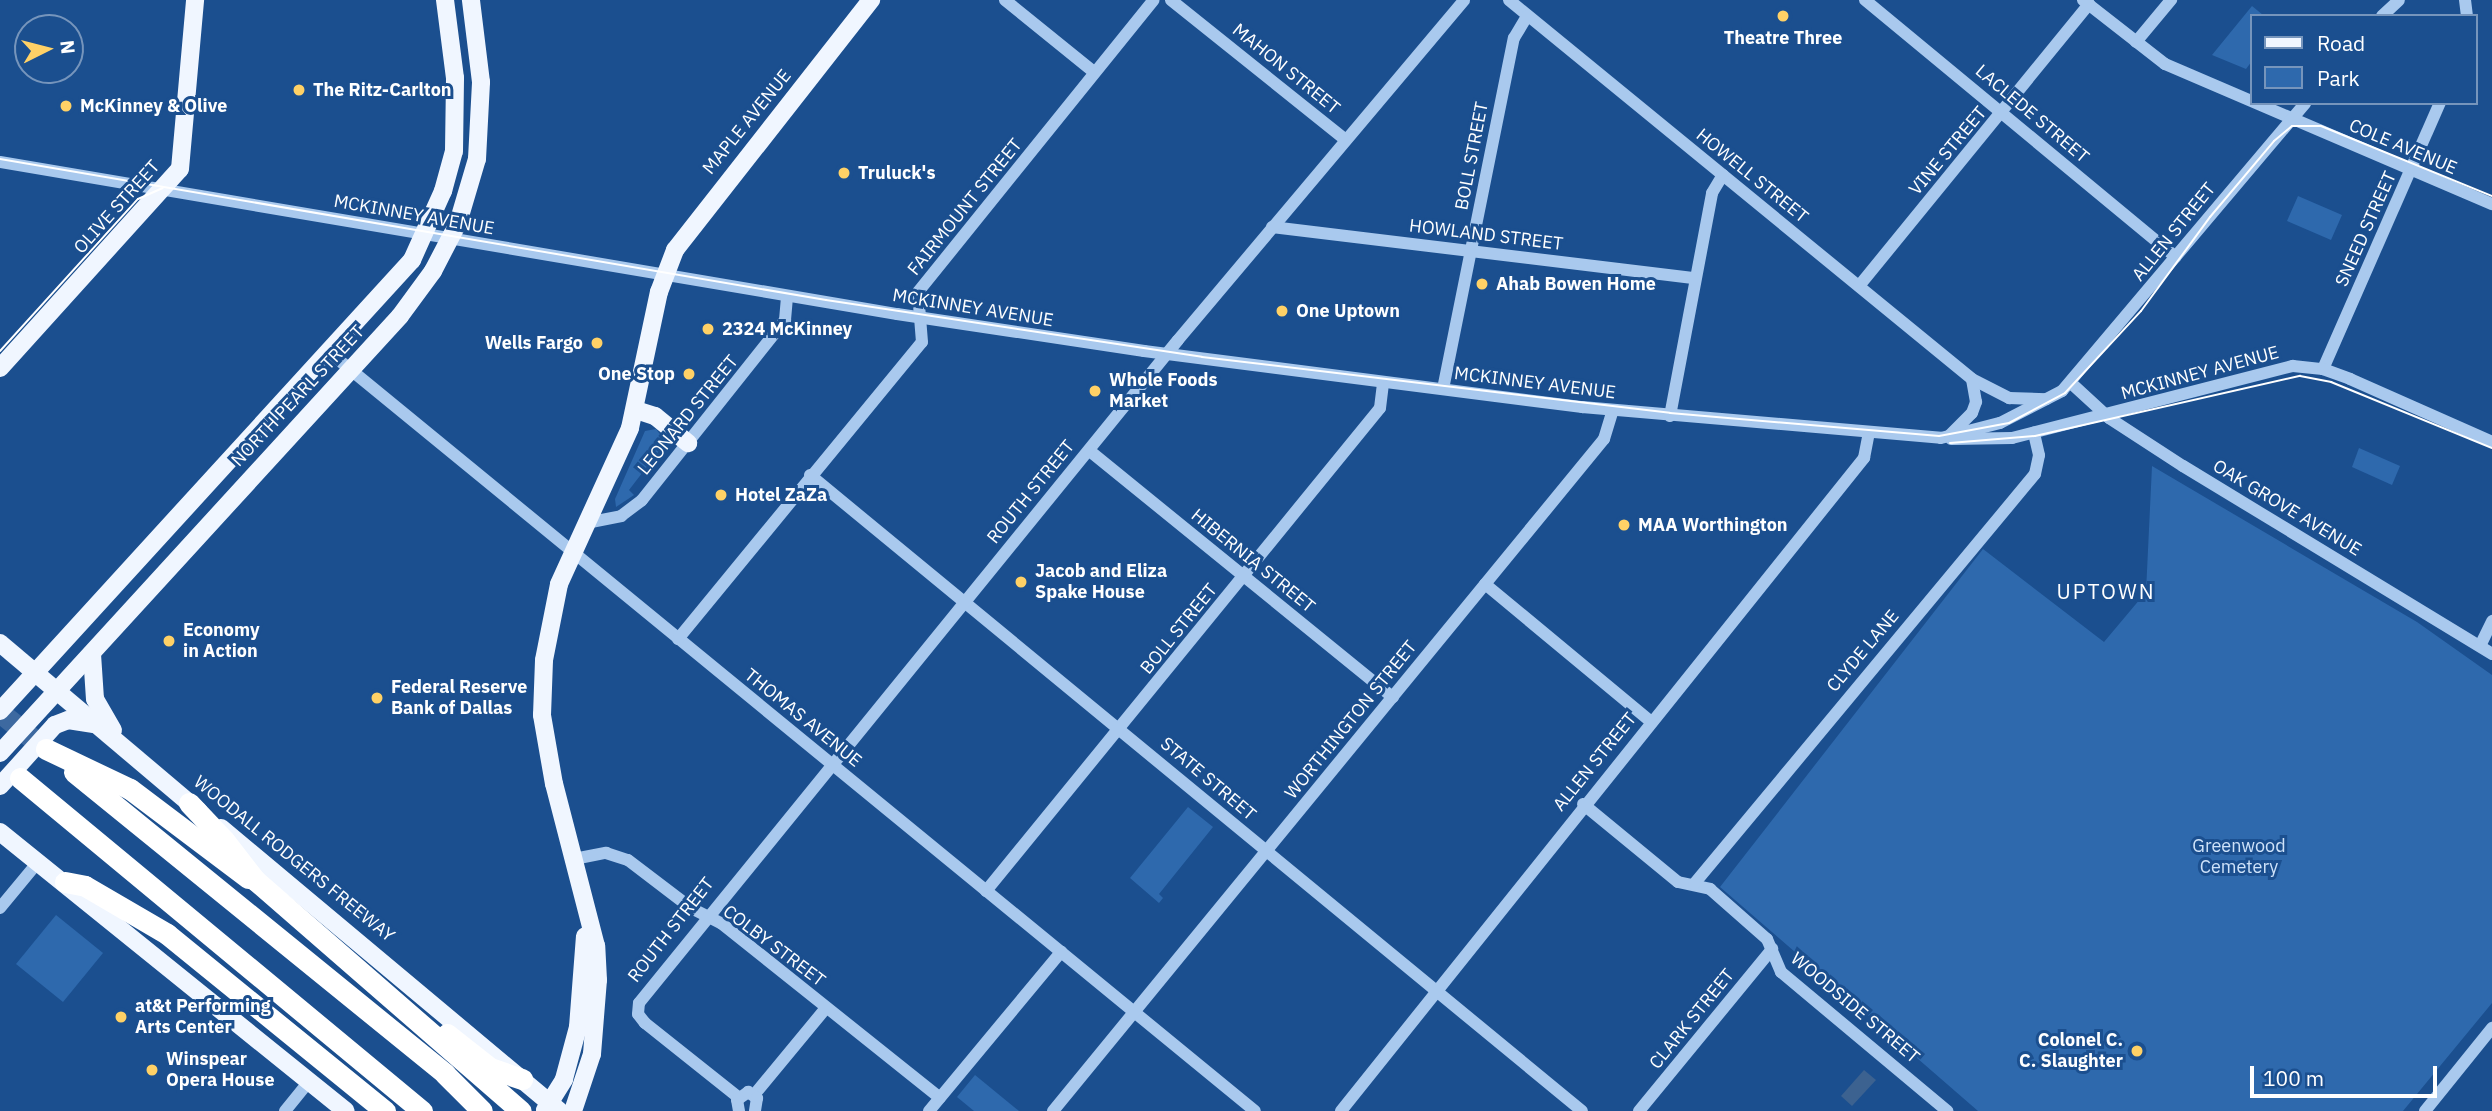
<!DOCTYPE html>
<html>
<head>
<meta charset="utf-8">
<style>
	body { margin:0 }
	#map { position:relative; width:2492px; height:1111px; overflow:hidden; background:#1b4f8f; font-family:"IBM Plex Sans",sans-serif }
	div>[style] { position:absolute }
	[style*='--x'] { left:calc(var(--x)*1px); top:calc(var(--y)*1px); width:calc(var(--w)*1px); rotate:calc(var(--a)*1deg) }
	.green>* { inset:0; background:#2e69ad }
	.water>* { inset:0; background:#3c6290 }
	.highway-tunnel>* { height:21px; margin-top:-10.5px; transform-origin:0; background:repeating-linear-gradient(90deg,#3d69a0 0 21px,transparent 0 31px) }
	.minor>* { height:12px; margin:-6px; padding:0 6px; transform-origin:6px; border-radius:6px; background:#a9c9ee }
	.major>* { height:18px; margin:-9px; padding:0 9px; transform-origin:9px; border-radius:9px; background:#f0f6ff }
	.highway>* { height:21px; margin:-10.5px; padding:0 10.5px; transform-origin:10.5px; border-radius:10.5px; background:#fff }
	.tram>* { height:2px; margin:-1px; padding:0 1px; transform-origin:1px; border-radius:1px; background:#fff }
	.highway-bridge>* { height:21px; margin:-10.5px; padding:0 10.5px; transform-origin:10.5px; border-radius:10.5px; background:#fff }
	.dots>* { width:19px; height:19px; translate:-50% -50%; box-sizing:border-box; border:4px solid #1b4f8f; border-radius:50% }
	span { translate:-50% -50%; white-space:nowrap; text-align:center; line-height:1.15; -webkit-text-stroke:6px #1b4f8f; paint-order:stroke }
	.poi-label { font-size:18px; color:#fff; font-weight:700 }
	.left { translate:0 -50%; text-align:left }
	.right { translate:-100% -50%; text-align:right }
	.street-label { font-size:18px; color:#fff }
	.park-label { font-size:18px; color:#cfe3fa }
	.quarter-label { font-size:21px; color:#fff; letter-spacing:2px }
	.legend { position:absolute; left:2250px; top:14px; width:228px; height:91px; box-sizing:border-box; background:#1b4f8f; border:2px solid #7695bc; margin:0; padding:9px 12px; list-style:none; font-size:21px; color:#fff }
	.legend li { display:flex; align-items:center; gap:14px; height:35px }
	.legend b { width:35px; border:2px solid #7695bc }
	.north { position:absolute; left:14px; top:14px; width:70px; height:70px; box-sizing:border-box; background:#1b4f8f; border:2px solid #7695bc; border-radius:50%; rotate:84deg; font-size:19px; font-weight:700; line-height:28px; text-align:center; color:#fff }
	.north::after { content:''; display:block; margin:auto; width:24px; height:32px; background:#ffd166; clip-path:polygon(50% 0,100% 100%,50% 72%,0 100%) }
	.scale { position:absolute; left:2250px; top:1066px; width:187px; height:32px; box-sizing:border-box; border:4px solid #fff; border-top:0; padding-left:9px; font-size:21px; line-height:24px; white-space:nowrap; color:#fff; -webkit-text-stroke:5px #1b4f8f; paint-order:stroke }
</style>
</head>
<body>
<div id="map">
	<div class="green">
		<i style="clip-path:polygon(2252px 6px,2263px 15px,2252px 16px,2252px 61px,2246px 69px,2212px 55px)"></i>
		<i style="clip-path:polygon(2298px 196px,2342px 215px,2331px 240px,2287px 221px)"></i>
		<i style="clip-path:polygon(656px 429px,666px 442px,629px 490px,634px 495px,616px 507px,615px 499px,645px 431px)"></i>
		<i style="clip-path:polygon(2359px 448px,2400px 466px,2392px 485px,2352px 467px)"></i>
		<i style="clip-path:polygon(2152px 466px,2417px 622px,2492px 675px,2492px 1003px,2403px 1111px,1978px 1111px,1720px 887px,1983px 549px,2104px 642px,2146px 592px)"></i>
		<i style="clip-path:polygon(1188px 807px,1213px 827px,1159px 894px,1163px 898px,1159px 903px,1130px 878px)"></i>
		<i style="clip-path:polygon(56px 915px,103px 953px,63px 1002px,16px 964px)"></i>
		<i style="clip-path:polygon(975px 1075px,1019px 1111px,974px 1111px,957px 1097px)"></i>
	</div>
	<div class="water">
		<i style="clip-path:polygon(1864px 1070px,1876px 1080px,1852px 1106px,1841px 1096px)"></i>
	</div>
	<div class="highway-tunnel">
		<i style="--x:0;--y:712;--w:59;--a:38.8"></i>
	</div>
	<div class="minor">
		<i style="--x:1005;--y:0;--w:114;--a:39"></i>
		<i style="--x:1171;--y:0;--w:224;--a:38.7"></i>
		<i style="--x:1509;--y:0;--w:598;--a:39.3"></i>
		<i style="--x:1972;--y:379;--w:42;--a:27.2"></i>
		<i style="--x:2009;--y:398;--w:37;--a:2"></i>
		<i style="--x:1865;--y:0;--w:403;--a:39.6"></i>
		<i style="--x:2083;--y:0;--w:104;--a:38"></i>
		<i style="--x:2165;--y:64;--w:356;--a:23.2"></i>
		<i style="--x:2465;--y:0;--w:16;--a:83"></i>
		<i style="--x:2382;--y:16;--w:23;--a:-43"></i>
		<i style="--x:2136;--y:42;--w:55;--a:-50.2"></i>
		<i style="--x:0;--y:162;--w:910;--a:9.62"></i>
		<i style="--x:897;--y:314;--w:250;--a:8.5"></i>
		<i style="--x:1144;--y:351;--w:442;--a:7.3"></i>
		<i style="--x:1582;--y:407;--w:360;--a:4.9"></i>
		<i style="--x:1941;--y:438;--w:61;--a:-14.3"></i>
		<i style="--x:2000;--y:423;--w:70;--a:-27.3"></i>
		<i style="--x:2062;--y:391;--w:377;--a:-49.8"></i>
		<i style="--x:1272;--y:227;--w:426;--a:6.9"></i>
		<i style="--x:1859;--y:286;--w:364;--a:-50.8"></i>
		<i style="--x:329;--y:352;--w:1197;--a:39.34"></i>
		<i style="--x:2323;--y:369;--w:291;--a:-66.3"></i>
		<i style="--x:2071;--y:383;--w:52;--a:42.6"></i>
		<i style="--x:2109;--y:418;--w:88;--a:33"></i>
		<i style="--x:2183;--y:466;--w:362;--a:31.3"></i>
		<i style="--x:1443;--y:389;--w:358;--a:-78.6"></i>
		<i style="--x:1514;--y:38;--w:26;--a:-59"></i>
		<i style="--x:1670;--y:416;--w:227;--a:-79.3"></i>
		<i style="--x:1712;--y:193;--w:21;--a:-59"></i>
		<i style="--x:1950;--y:435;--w:31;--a:-45"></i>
		<i style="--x:1972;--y:413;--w:12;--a:-70"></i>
		<i style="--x:1976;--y:402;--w:23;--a:-100"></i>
		<i style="--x:1951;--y:439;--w:61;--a:-0.9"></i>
		<i style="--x:2012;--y:438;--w:290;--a:-14.4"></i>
		<i style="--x:2293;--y:366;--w:30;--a:6"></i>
		<i style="--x:2323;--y:369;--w:29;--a:20"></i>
		<i style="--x:2350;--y:379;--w:155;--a:23.9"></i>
		<i style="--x:1091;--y:452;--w:389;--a:39.1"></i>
		<i style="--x:810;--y:475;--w:1000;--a:39.48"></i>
		<i style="--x:586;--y:523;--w:36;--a:-11"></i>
		<i style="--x:621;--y:516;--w:26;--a:-37"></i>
		<i style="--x:642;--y:500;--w:230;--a:-51.5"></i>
		<i style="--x:785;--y:320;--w:24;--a:-85"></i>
		<i style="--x:1485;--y:584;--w:214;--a:39.7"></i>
		<i style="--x:678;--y:639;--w:384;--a:-50.6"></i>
		<i style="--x:922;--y:342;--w:50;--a:-94.6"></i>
		<i style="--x:918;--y:292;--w:375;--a:-51.1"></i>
		<i style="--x:2480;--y:646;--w:28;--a:-64"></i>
		<i style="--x:1583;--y:804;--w:123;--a:39.4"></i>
		<i style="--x:1678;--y:882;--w:33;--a:12"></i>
		<i style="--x:1710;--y:889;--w:76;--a:41.3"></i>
		<i style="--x:1767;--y:939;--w:36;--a:67"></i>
		<i style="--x:1781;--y:972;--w:217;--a:39.9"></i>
		<i style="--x:574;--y:859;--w:33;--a:-11"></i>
		<i style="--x:606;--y:853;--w:23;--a:18"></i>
		<i style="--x:628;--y:860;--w:79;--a:37.3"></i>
		<i style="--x:691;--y:908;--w:34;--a:27"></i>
		<i style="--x:721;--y:923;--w:280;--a:38.6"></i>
		<i style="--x:1694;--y:884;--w:533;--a:-50.25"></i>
		<i style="--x:2035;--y:474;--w:19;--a:-78"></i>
		<i style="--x:2039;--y:455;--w:23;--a:-103"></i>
		<i style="--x:986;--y:891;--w:623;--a:-50.79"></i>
		<i style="--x:1380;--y:408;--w:26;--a:-83"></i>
		<i style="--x:0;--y:908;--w:60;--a:-50.4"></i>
		<i style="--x:754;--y:1095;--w:113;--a:-50.4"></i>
		<i style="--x:738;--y:1097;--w:119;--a:-141.5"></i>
		<i style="--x:645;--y:1023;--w:11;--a:-128"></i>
		<i style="--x:638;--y:1014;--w:11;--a:-85"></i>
		<i style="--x:639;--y:1003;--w:854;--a:-50.89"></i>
		<i style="--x:1178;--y:340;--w:444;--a:-49.9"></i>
		<i style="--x:285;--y:1111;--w:38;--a:-51"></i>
		<i style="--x:739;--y:1111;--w:11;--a:-100"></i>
		<i style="--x:737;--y:1100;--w:14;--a:-36"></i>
		<i style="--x:748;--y:1092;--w:11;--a:34"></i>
		<i style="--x:757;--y:1098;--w:13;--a:99"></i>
		<i style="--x:929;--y:1111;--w:207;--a:-50.3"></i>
		<i style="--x:1053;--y:1111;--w:869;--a:-50.65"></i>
		<i style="--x:1604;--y:439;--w:30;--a:-73"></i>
		<i style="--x:1341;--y:1111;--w:837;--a:-51.31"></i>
		<i style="--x:1864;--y:458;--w:25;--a:-79"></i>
		<i style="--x:1639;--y:1111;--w:210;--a:-50.6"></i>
		<i style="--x:2425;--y:1111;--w:107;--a:-51.1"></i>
	</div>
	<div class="major">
		<i style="--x:0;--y:368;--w:268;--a:-47.9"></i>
		<i style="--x:180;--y:169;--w:170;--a:-84.9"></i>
		<i style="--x:636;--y:410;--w:20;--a:18"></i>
		<i style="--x:655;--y:416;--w:43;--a:39.3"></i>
		<i style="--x:0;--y:643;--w:260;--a:40.2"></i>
		<i style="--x:92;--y:654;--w:45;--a:86.2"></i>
		<i style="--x:95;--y:699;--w:36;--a:60"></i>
		<i style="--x:0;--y:711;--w:611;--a:-47.59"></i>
		<i style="--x:412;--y:260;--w:76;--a:-65.8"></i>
		<i style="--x:443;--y:191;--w:41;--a:-74.6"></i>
		<i style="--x:454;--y:151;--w:73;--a:-89.2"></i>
		<i style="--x:455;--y:78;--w:79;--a:-97.3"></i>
		<i style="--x:0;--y:753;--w:592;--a:-47.53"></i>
		<i style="--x:400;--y:316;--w:56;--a:-53.7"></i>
		<i style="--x:433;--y:271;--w:54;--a:-62.5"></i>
		<i style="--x:458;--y:223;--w:67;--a:-73.5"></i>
		<i style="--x:477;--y:159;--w:77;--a:-87"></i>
		<i style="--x:481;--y:82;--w:83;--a:-97"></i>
		<i style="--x:0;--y:786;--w:82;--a:-48"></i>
		<i style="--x:55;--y:725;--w:14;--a:-21"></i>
		<i style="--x:68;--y:720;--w:26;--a:9"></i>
		<i style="--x:221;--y:828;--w:441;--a:39.9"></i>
		<i style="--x:0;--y:832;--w:444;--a:38.9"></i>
		<i style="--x:545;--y:1110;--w:36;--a:-58"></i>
		<i style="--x:564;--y:1079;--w:54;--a:-74.9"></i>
		<i style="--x:578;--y:1027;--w:91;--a:-85.6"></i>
		<i style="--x:573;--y:1111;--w:60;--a:-71.6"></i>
		<i style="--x:592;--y:1054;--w:74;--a:-85.4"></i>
		<i style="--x:598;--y:980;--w:34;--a:-93"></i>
		<i style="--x:596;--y:946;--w:167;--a:-104.5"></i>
		<i style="--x:554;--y:784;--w:70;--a:-99.9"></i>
		<i style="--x:542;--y:715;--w:55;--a:-87.9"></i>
		<i style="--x:544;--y:660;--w:77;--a:-78.8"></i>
		<i style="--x:559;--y:584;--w:171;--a:-65.5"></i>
		<i style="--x:630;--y:428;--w:139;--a:-78"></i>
		<i style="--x:659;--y:292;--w:45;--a:-69.1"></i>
		<i style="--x:675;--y:250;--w:318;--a:-51.9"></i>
	</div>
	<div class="highway">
		<i style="--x:46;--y:749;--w:93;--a:25.5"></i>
		<i style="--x:130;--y:789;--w:148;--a:37"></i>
		<i style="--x:74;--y:772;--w:478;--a:39.1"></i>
		<i style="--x:445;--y:1074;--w:52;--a:45"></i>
		<i style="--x:20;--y:778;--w:522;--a:39.64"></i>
		<i style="--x:189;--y:803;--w:51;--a:46.6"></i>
		<i style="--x:65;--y:882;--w:20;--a:11"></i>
		<i style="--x:85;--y:886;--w:95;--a:30.3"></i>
		<i style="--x:167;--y:934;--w:281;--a:39.1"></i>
		<i style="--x:447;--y:1034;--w:55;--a:38.3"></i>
		<i style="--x:490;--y:1068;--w:34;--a:19"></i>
	</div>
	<div class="tram">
		<i style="--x:0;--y:159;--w:838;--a:9.69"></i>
		<i style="--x:826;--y:300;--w:380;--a:8.6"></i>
		<i style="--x:1202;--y:357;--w:471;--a:6.8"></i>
		<i style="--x:1670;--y:413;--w:270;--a:4.9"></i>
		<i style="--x:1939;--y:436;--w:71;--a:-10.5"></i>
		<i style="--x:2009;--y:423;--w:64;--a:-28.2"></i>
		<i style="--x:2065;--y:393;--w:112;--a:-47.2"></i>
		<i style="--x:2141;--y:311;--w:117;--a:-53.7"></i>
		<i style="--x:2210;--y:217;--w:99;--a:-49.9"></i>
		<i style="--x:2274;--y:141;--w:23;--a:-40"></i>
		<i style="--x:2292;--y:126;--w:29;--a:0"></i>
		<i style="--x:2321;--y:126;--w:185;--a:22.3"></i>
		<i style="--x:0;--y:351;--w:205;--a:-47.8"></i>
		<i style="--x:138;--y:199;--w:27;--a:-24"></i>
		<i style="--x:1950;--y:443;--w:85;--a:-4.7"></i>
		<i style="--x:2035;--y:436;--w:272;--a:-12.8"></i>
		<i style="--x:2300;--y:376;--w:32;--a:11"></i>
		<i style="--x:2331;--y:382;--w:174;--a:22.3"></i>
	</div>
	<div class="highway-bridge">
		<i style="--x:224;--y:840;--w:51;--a:52.2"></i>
		<i style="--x:255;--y:880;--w:352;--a:41"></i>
	</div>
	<div class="dots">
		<i style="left:1783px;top:16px;background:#ffd166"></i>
		<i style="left:299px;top:90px;background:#ffd166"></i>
		<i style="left:66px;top:106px;background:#ffd166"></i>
		<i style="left:844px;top:173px;background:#ffd166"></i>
		<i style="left:1482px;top:284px;background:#ffd166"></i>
		<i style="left:1282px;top:311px;background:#ffd166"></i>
		<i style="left:708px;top:329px;background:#ffd166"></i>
		<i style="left:597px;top:343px;background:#ffd166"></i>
		<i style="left:689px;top:374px;background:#ffd166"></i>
		<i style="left:1095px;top:391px;background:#ffd166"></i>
		<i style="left:721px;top:495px;background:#ffd166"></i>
		<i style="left:1624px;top:525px;background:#ffd166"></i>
		<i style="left:1021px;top:582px;background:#ffd166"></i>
		<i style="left:169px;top:641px;background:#ffd166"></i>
		<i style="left:377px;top:698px;background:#ffd166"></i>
		<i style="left:121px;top:1017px;background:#ffd166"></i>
		<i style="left:2137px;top:1051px;background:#ffd166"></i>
		<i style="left:152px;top:1070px;background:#ffd166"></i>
	</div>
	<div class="poi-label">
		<span style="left:1783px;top:38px">Theatre Three</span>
		<span class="left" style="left:313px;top:90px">The Ritz-Carlton</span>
		<span class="left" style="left:80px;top:106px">McKinney &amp; Olive</span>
		<span class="left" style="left:858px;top:173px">Truluck's</span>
		<span class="left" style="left:1496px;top:284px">Ahab Bowen Home</span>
		<span class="left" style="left:1296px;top:311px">One Uptown</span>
		<span class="left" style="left:722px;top:329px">2324 McKinney</span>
		<span class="right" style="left:583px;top:343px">Wells Fargo</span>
		<span class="right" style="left:675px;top:374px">One Stop</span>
		<span class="left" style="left:1109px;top:391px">Whole Foods<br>Market</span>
		<span class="left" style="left:735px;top:495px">Hotel ZaZa</span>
		<span class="left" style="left:1638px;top:525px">MAA Worthington</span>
		<span class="left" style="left:1035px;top:582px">Jacob and Eliza<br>Spake House</span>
		<span class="left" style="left:183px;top:641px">Economy<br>in Action</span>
		<span class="left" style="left:391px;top:698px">Federal Reserve<br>Bank of Dallas</span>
		<span class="left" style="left:135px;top:1017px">at&amp;t Performing<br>Arts Center</span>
		<span class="right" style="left:2123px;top:1051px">Colonel C.<br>C. Slaughter</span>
		<span class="left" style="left:166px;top:1070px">Winspear<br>Opera House</span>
	</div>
	<div class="street-label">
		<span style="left:1286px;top:69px;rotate:39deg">MAHON STREET</span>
		<span style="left:2032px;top:114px;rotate:40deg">LACLEDE STREET</span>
		<span style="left:747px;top:122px;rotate:-51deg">MAPLE AVENUE</span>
		<span style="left:2403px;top:147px;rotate:23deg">COLE AVENUE</span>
		<span style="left:1948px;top:151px;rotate:-50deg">VINE STREET</span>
		<span style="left:1472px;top:156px;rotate:-79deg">BOLL STREET</span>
		<span style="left:1752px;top:176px;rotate:39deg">HOWELL STREET</span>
		<span style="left:117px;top:207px;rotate:-48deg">OLIVE STREET</span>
		<span style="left:965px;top:207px;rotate:-51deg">FAIRMOUNT STREET</span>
		<span style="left:414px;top:215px;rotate:10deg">MCKINNEY AVENUE</span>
		<span style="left:2366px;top:229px;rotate:-66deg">SNEED STREET</span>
		<span style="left:2174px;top:232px;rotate:-51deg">ALLEN STREET</span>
		<span style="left:1486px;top:235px;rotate:7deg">HOWLAND STREET</span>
		<span style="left:973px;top:308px;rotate:9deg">MCKINNEY AVENUE</span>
		<span style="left:2200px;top:373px;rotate:-15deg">MCKINNEY AVENUE</span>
		<span style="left:1535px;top:383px;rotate:7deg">MCKINNEY AVENUE</span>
		<span style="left:298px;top:396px;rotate:-47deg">NORTH PEARL STREET</span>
		<span style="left:688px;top:415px;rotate:-51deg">LEONARD STREET</span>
		<span style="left:1031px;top:492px;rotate:-51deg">ROUTH STREET</span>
		<span style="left:2287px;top:508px;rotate:31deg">OAK GROVE AVENUE</span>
		<span style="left:1253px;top:561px;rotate:39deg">HIBERNIA STREET</span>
		<span style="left:1179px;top:629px;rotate:-51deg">BOLL STREET</span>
		<span style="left:1863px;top:651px;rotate:-50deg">CLYDE LANE</span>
		<span style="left:803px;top:718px;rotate:39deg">THOMAS AVENUE</span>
		<span style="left:1351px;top:720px;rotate:-51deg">WORTHINGTON STREET</span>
		<span style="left:1595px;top:762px;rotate:-51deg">ALLEN STREET</span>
		<span style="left:1208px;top:779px;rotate:40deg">STATE STREET</span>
		<span style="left:294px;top:859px;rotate:39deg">WOODALL RODGERS FREEWAY</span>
		<span style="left:671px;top:930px;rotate:-52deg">ROUTH STREET</span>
		<span style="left:774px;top:946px;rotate:37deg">COLBY STREET</span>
		<span style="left:1855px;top:1008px;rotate:40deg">WOODSIDE STREET</span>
		<span style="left:1692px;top:1019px;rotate:-51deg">CLARK STREET</span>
	</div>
	<div class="park-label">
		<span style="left:2239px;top:857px">Greenwood<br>Cemetery</span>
	</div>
	<div class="quarter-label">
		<span style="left:2106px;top:591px">UPTOWN</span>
	</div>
	<ul class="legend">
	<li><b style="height:9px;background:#f0f6ff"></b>Road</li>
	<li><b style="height:19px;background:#2e69ad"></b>Park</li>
	</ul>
	<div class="north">N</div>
	<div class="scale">100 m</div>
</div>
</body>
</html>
